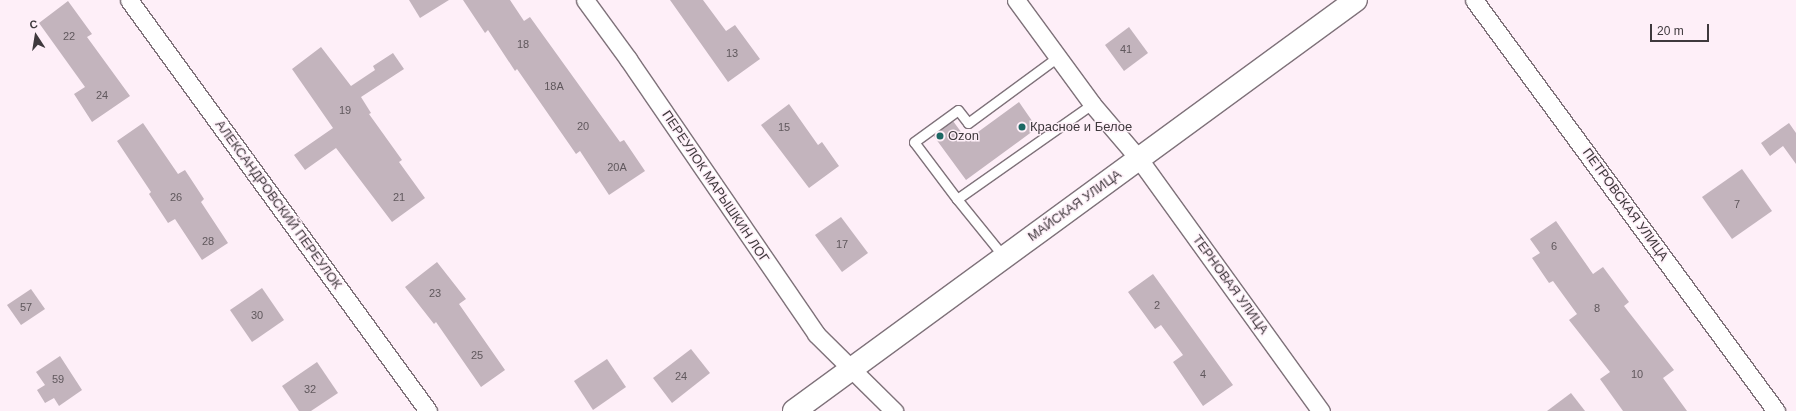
<!DOCTYPE html>
<html>
<head>
<meta charset="utf-8">
<style>
	body { margin:0 }
	#map { position:relative; width:1796px; height:411px; overflow:hidden; background:#feeff8; font-family:Helvetica,sans-serif }
	div>[style] { position:absolute }
	[style*='--x'] { left:calc(var(--x)*1px); top:calc(var(--y)*1px); width:calc(var(--w)*1px); rotate:calc(var(--a)*1deg) }
	.building>* { inset:0; background:#c3b4bd }
	.roads { filter:drop-shadow(1px 0 #7f727a) drop-shadow(-1px 0 #7f727a) drop-shadow(0 1px #7f727a) drop-shadow(0 -1px #7f727a) }
	.lane>* { height:9px; margin:-4.5px; padding:0 4.5px; transform-origin:4.5px; border-radius:4.5px; background:#fff }
	.street>* { height:17px; margin:-8.5px; padding:0 8.5px; transform-origin:8.5px; border-radius:8.5px; background:#fff }
	.secondary>* { height:22px; margin:-11px; padding:0 11px; transform-origin:11px; border-radius:11px; background:#fff }
	.dots>* { width:11px; height:11px; translate:-50% -50%; box-sizing:border-box; border:2px solid #feeff8; border-radius:50% }
	span { translate:-50% -50%; white-space:nowrap; text-align:center; line-height:1.15; -webkit-text-stroke:3px #feeff8; paint-order:stroke }
	.number-label { font-size:11px; color:#60585d }
	.number-label span { -webkit-text-stroke-width:0 }
	.poi-label { font-size:13px; color:#3f393d }
	.left { translate:0 -50%; text-align:left }
	.street-label { font-size:13px; color:#3f393d }
	.north { position:absolute; left:16px; top:16px; width:40px; height:40px; -webkit-text-stroke:3px #feeff8; paint-order:stroke; rotate:348deg; font-size:11px; font-weight:700; line-height:16px; text-align:center; color:#3f393d }
	.north::after { content:''; display:block; margin:auto; width:14px; height:18px; background:#3f393d; clip-path:polygon(50% 0,100% 100%,50% 72%,0 100%) }
	.scale { position:absolute; left:1650px; top:24px; width:59px; height:18px; box-sizing:border-box; border:2px solid #3f393d; border-top:0; padding-left:5px; font-size:12px; line-height:14px; white-space:nowrap; color:#3f393d; -webkit-text-stroke:3px #feeff8; paint-order:stroke }
</style>
</head>
<body>
<div id="map">
	<div class="building">
		<i style="clip-path:polygon(409px 0,449px 0,420px 18px)"></i>
		<i style="clip-path:polygon(463px 0,510px 0,524px 21px,530px 17px,620px 142px,624px 140px,645px 171px,609px 195px,580px 151px,576px 154px,517px 69px,515px 71px,488px 30px,485px 33px)"></i>
		<i style="clip-path:polygon(670px 0,703px 0,726px 31px,735px 25px,760px 59px,728px 82px)"></i>
		<i style="clip-path:polygon(68px 1px,92px 34px,87px 37px,130px 96px,92px 122px,74px 94px,85px 87px,39px 23px)"></i>
		<i style="clip-path:polygon(1129px 27px,1148px 53px,1124px 71px,1105px 45px)"></i>
		<i style="clip-path:polygon(321px 47px,351px 86px,375px 70px,373px 66px,393px 53px,404px 69px,361px 97px,371px 113px,369px 114px,402px 160px,399px 162px,425px 198px,392px 222px,336px 148px,305px 170px,294px 155px,333px 128px,292px 69px)"></i>
		<i style="clip-path:polygon(1019px 102px,1037px 128px,966px 180px,933px 135px,953px 121px,967px 140px)"></i>
		<i style="clip-path:polygon(789px 104px,818px 145px,822px 142px,839px 166px,809px 188px,761px 125px)"></i>
		<i style="clip-path:polygon(143px 123px,178px 174px,185px 170px,204px 199px,201px 202px,228px 243px,202px 260px,175px 219px,168px 223px,149px 194px,151px 192px,117px 141px)"></i>
		<i style="clip-path:polygon(1789px 123px,1796px 133px,1796px 164px,1783px 146px,1770px 156px,1761px 143px)"></i>
		<i style="clip-path:polygon(1742px 169px,1772px 211px,1732px 239px,1702px 197px)"></i>
		<i style="clip-path:polygon(841px 217px,868px 253px,842px 272px,815px 235px)"></i>
		<i style="clip-path:polygon(1556px 221px,1593px 274px,1603px 267px,1629px 302px,1624px 306px,1674px 370px,1663px 378px,1687px 411px,1623px 411px,1600px 379px,1610px 372px,1569px 320px,1577px 314px,1553px 281px,1549px 283px,1532px 258px,1540px 253px,1530px 239px)"></i>
		<i style="clip-path:polygon(437px 262px,466px 299px,459px 304px,505px 370px,481px 387px,436px 322px,434px 324px,405px 287px)"></i>
		<i style="clip-path:polygon(1153px 274px,1233px 385px,1203px 406px,1173px 362px,1183px 355px,1161px 325px,1155px 329px,1128px 292px)"></i>
		<i style="clip-path:polygon(262px 288px,284px 320px,252px 342px,230px 310px)"></i>
		<i style="clip-path:polygon(31px 289px,45px 309px,21px 325px,7px 305px)"></i>
		<i style="clip-path:polygon(691px 349px,710px 373px,672px 403px,653px 378px)"></i>
		<i style="clip-path:polygon(60px 356px,82px 390px,59px 406px,54px 398px,45px 403px,37px 390px,45px 385px,36px 372px)"></i>
		<i style="clip-path:polygon(607px 359px,626px 387px,593px 410px,574px 381px)"></i>
		<i style="clip-path:polygon(317px 362px,338px 393px,311px 411px,299px 411px,282px 386px)"></i>
		<i style="clip-path:polygon(1571px 393px,1585px 411px,1547px 411px)"></i>
	</div>
	<div class="roads">
		<div class="lane">
			<i style="--x:957;--y:199;--w:71;--a:-127"></i>
			<i style="--x:914;--y:142;--w:54;--a:-36"></i>
			<i style="--x:958;--y:110;--w:16;--a:52"></i>
			<i style="--x:968;--y:123;--w:112;--a:-36.3"></i>
			<i style="--x:1004;--y:257;--w:75;--a:-129"></i>
			<i style="--x:957;--y:199;--w:165;--a:-35.1"></i>
		</div>
		<div class="street">
			<i style="--x:129;--y:0;--w:508;--a:53.96"></i>
			<i style="--x:585;--y:0;--w:73;--a:53.9"></i>
			<i style="--x:628;--y:59;--w:333;--a:55.6"></i>
			<i style="--x:816;--y:334;--w:110;--a:44.6"></i>
			<i style="--x:1016;--y:0;--w:129;--a:53.8"></i>
			<i style="--x:1092;--y:104;--w:72;--a:49.5"></i>
			<i style="--x:1139;--y:159;--w:311;--a:54.2"></i>
			<i style="--x:1474;--y:0;--w:510;--a:53.69"></i>
		</div>
		<div class="secondary">
			<i style="--x:794;--y:411;--w:696;--a:-36.18"></i>
		</div>
	</div>
	<div class="dots">
		<i style="left:1022px;top:127px;background:#1c6864"></i>
		<i style="left:940px;top:136px;background:#1c6864"></i>
	</div>
	<div class="number-label">
		<span style="left:69px;top:36px">22</span>
		<span style="left:523px;top:44px">18</span>
		<span style="left:1126px;top:49px">41</span>
		<span style="left:732px;top:53px">13</span>
		<span style="left:554px;top:86px">18А</span>
		<span style="left:102px;top:95px">24</span>
		<span style="left:345px;top:110px">19</span>
		<span style="left:583px;top:126px">20</span>
		<span style="left:784px;top:127px">15</span>
		<span style="left:617px;top:167px">20А</span>
		<span style="left:176px;top:197px">26</span>
		<span style="left:399px;top:197px">21</span>
		<span style="left:1737px;top:204px">7</span>
		<span style="left:208px;top:241px">28</span>
		<span style="left:842px;top:244px">17</span>
		<span style="left:1554px;top:246px">6</span>
		<span style="left:435px;top:293px">23</span>
		<span style="left:1157px;top:305px">2</span>
		<span style="left:26px;top:307px">57</span>
		<span style="left:1597px;top:308px">8</span>
		<span style="left:257px;top:315px">30</span>
		<span style="left:477px;top:355px">25</span>
		<span style="left:1203px;top:374px">4</span>
		<span style="left:1637px;top:374px">10</span>
		<span style="left:681px;top:376px">24</span>
		<span style="left:58px;top:379px">59</span>
		<span style="left:310px;top:389px">32</span>
	</div>
	<div class="poi-label">
		<span class="left" style="left:1030px;top:127px">Красное и Белое</span>
		<span class="left" style="left:948px;top:136px">Ozon</span>
	</div>
	<div class="street-label">
		<span style="left:715px;top:187px;rotate:56deg">ПЕРЕУЛОК МАРЫШКИН ЛОГ</span>
		<span style="left:278px;top:205px;rotate:54deg">АЛЕКСАНДРОВСКИЙ ПЕРЕУЛОК</span>
		<span style="left:1625px;top:205px;rotate:54deg">ПЕТРОВСКАЯ УЛИЦА</span>
		<span style="left:1075px;top:206px;rotate:-36deg">МАЙСКАЯ УЛИЦА</span>
		<span style="left:1230px;top:285px;rotate:54deg">ТЕРНОВАЯ УЛИЦА</span>
	</div>
	<div class="north">С</div>
	<div class="scale">20 m</div>
</div>
</body>
</html>
